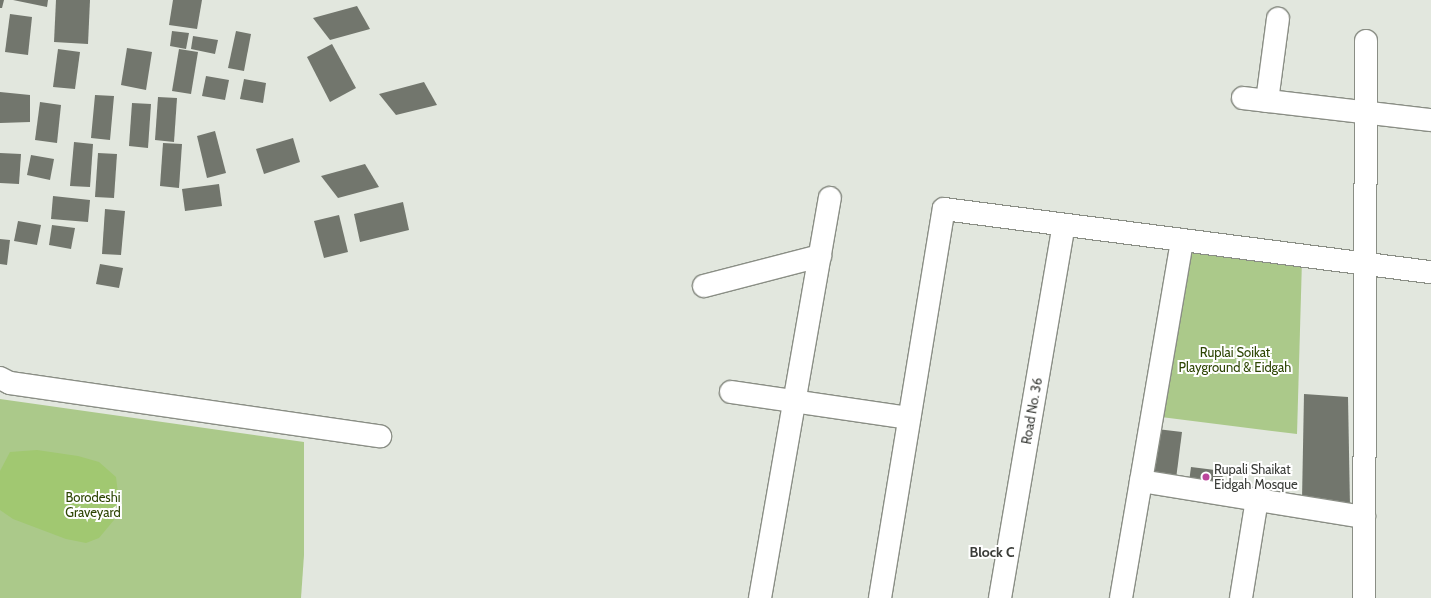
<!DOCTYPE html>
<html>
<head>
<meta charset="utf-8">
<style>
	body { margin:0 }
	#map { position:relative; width:1431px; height:598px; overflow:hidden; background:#e2e7de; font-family:Cabin,sans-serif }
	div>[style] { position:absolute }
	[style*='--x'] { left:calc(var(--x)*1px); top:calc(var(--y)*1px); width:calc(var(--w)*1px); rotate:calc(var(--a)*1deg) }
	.green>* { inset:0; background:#abc98a }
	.water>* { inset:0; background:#a1c871 }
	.building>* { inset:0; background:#72766d }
	.roads { filter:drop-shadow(1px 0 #8a8e85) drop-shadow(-1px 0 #8a8e85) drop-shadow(0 1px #8a8e85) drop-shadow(0 -1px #8a8e85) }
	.minor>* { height:22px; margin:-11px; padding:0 11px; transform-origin:11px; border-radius:11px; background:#fff }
	.dots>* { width:11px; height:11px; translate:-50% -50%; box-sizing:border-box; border:2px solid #fff; border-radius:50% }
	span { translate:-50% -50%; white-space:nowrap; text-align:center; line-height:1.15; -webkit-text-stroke:4px #fff; paint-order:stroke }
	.park-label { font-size:13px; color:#2d4503 }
	.street-label { font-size:13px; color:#3b3d39 }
	.poi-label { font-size:13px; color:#3b3d39 }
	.left { translate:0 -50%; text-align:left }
	.neighbourhood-label { font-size:14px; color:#3b3d39; font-weight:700 }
</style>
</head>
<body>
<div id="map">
	<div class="green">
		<i style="clip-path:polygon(1188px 246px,1302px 260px,1297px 434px,1161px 417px)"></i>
		<i style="clip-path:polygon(0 399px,304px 442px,304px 555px,301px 598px,0 598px)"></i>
	</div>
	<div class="water">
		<i style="clip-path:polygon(37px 450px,78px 456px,99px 462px,116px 477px,118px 493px,114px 520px,99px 538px,86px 543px,66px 539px,13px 519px,0 510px,0 471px,10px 452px)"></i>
	</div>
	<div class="building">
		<i style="clip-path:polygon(0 0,4px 0,2px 8px,0 8px)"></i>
		<i style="clip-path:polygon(13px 0,48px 0,47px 7px)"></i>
		<i style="clip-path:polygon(56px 0,90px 0,88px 44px,54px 42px)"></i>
		<i style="clip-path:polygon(173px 0,202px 0,197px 29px,169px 25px)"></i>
		<i style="clip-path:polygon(357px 6px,370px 29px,330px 40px,313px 18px)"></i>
		<i style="clip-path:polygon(10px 14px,32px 17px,28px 55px,5px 52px)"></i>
		<i style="clip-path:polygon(172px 31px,189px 33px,186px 49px,170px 46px)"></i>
		<i style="clip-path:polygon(236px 31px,251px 34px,244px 71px,228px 68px)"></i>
		<i style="clip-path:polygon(193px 36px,218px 40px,215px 54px,191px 49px)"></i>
		<i style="clip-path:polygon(332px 44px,356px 88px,330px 102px,307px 57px)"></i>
		<i style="clip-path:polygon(127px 48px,152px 52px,146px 90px,121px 85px)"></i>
		<i style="clip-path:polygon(58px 49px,80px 52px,75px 89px,53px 87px)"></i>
		<i style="clip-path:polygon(179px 49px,198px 52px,191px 94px,172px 91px)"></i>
		<i style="clip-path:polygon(206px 76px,229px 80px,225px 100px,202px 96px)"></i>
		<i style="clip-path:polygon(244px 79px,266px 83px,263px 103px,240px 99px)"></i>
		<i style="clip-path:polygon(424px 82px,437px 105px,396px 115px,379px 94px)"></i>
		<i style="clip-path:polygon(0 92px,30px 95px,30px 122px,0 123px)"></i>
		<i style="clip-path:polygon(95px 95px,114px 96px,110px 140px,91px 138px)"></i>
		<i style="clip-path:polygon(158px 97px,177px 98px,174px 142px,155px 140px)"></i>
		<i style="clip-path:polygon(40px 102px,61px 105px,57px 143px,35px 140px)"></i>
		<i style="clip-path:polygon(132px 103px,151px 104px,148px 148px,129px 146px)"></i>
		<i style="clip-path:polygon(215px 131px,226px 173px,207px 178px,197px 136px)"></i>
		<i style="clip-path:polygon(293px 138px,300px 162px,264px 174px,256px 149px)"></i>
		<i style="clip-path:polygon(74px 142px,93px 144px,90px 187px,70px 186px)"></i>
		<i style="clip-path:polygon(163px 143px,182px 144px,179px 188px,160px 186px)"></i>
		<i style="clip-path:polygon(0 153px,21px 154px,19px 184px,0 183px)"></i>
		<i style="clip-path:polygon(98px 153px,117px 154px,114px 198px,95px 197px)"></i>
		<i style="clip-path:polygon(31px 155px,54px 159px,50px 180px,27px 175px)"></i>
		<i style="clip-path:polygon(365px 164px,379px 187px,338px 198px,321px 176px)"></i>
		<i style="clip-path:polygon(219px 184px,222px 206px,185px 211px,182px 189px)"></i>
		<i style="clip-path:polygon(53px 196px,90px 200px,88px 222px,51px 219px)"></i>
		<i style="clip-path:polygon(403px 202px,409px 230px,360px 242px,354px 214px)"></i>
		<i style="clip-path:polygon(105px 209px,125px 211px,121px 255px,102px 254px)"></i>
		<i style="clip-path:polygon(339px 215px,348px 252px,324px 258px,314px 221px)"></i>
		<i style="clip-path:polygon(18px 221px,41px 225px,37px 245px,14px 241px)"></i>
		<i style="clip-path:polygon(52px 225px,75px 228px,71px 249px,49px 245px)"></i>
		<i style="clip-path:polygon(0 239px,10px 240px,7px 265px,0 264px)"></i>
		<i style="clip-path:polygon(100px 264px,123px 268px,119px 288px,96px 284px)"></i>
		<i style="clip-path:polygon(1304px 394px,1348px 397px,1350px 507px,1302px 500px)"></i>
		<i style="clip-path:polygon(1157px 429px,1182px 432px,1176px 479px,1151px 476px)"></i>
		<i style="clip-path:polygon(1191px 467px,1223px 471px,1222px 487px,1189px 482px)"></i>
	</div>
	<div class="roads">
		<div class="minor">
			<i style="--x:1243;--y:98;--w:189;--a:6.7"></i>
			<i style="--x:1267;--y:101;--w:83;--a:-82.4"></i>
			<i style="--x:704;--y:286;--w:120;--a:-14.5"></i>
			<i style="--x:0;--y:378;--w:11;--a:27"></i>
			<i style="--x:10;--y:383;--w:374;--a:8.2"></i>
			<i style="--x:731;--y:392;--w:180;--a:8.3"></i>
			<i style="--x:1141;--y:481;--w:226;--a:9.2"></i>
			<i style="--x:760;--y:598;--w:406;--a:-80.1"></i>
			<i style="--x:880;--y:598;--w:394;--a:-80.7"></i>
			<i style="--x:944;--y:209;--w:491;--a:7.4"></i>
			<i style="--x:1000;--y:598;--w:378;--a:-80.3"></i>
			<i style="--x:1121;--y:598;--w:363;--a:-80.3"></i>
			<i style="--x:1241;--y:598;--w:100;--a:-80.8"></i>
			<i style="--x:1364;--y:598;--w:557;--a:-89.79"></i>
		</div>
	</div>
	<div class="dots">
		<i style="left:1206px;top:477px;background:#bc469c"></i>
	</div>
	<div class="park-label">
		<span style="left:1235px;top:360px">Ruplai Soikat<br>Playground &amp; Eidgah</span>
		<span style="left:93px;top:505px">Borodeshi<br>Graveyard</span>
	</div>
	<div class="street-label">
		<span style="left:1032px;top:411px;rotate:-80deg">Road No. 36</span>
	</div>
	<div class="poi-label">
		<span class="left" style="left:1214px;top:477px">Rupali Shaikat<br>Eidgah Mosque</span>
	</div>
	<div class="neighbourhood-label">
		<span style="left:992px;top:552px">Block C</span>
	</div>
</div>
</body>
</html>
